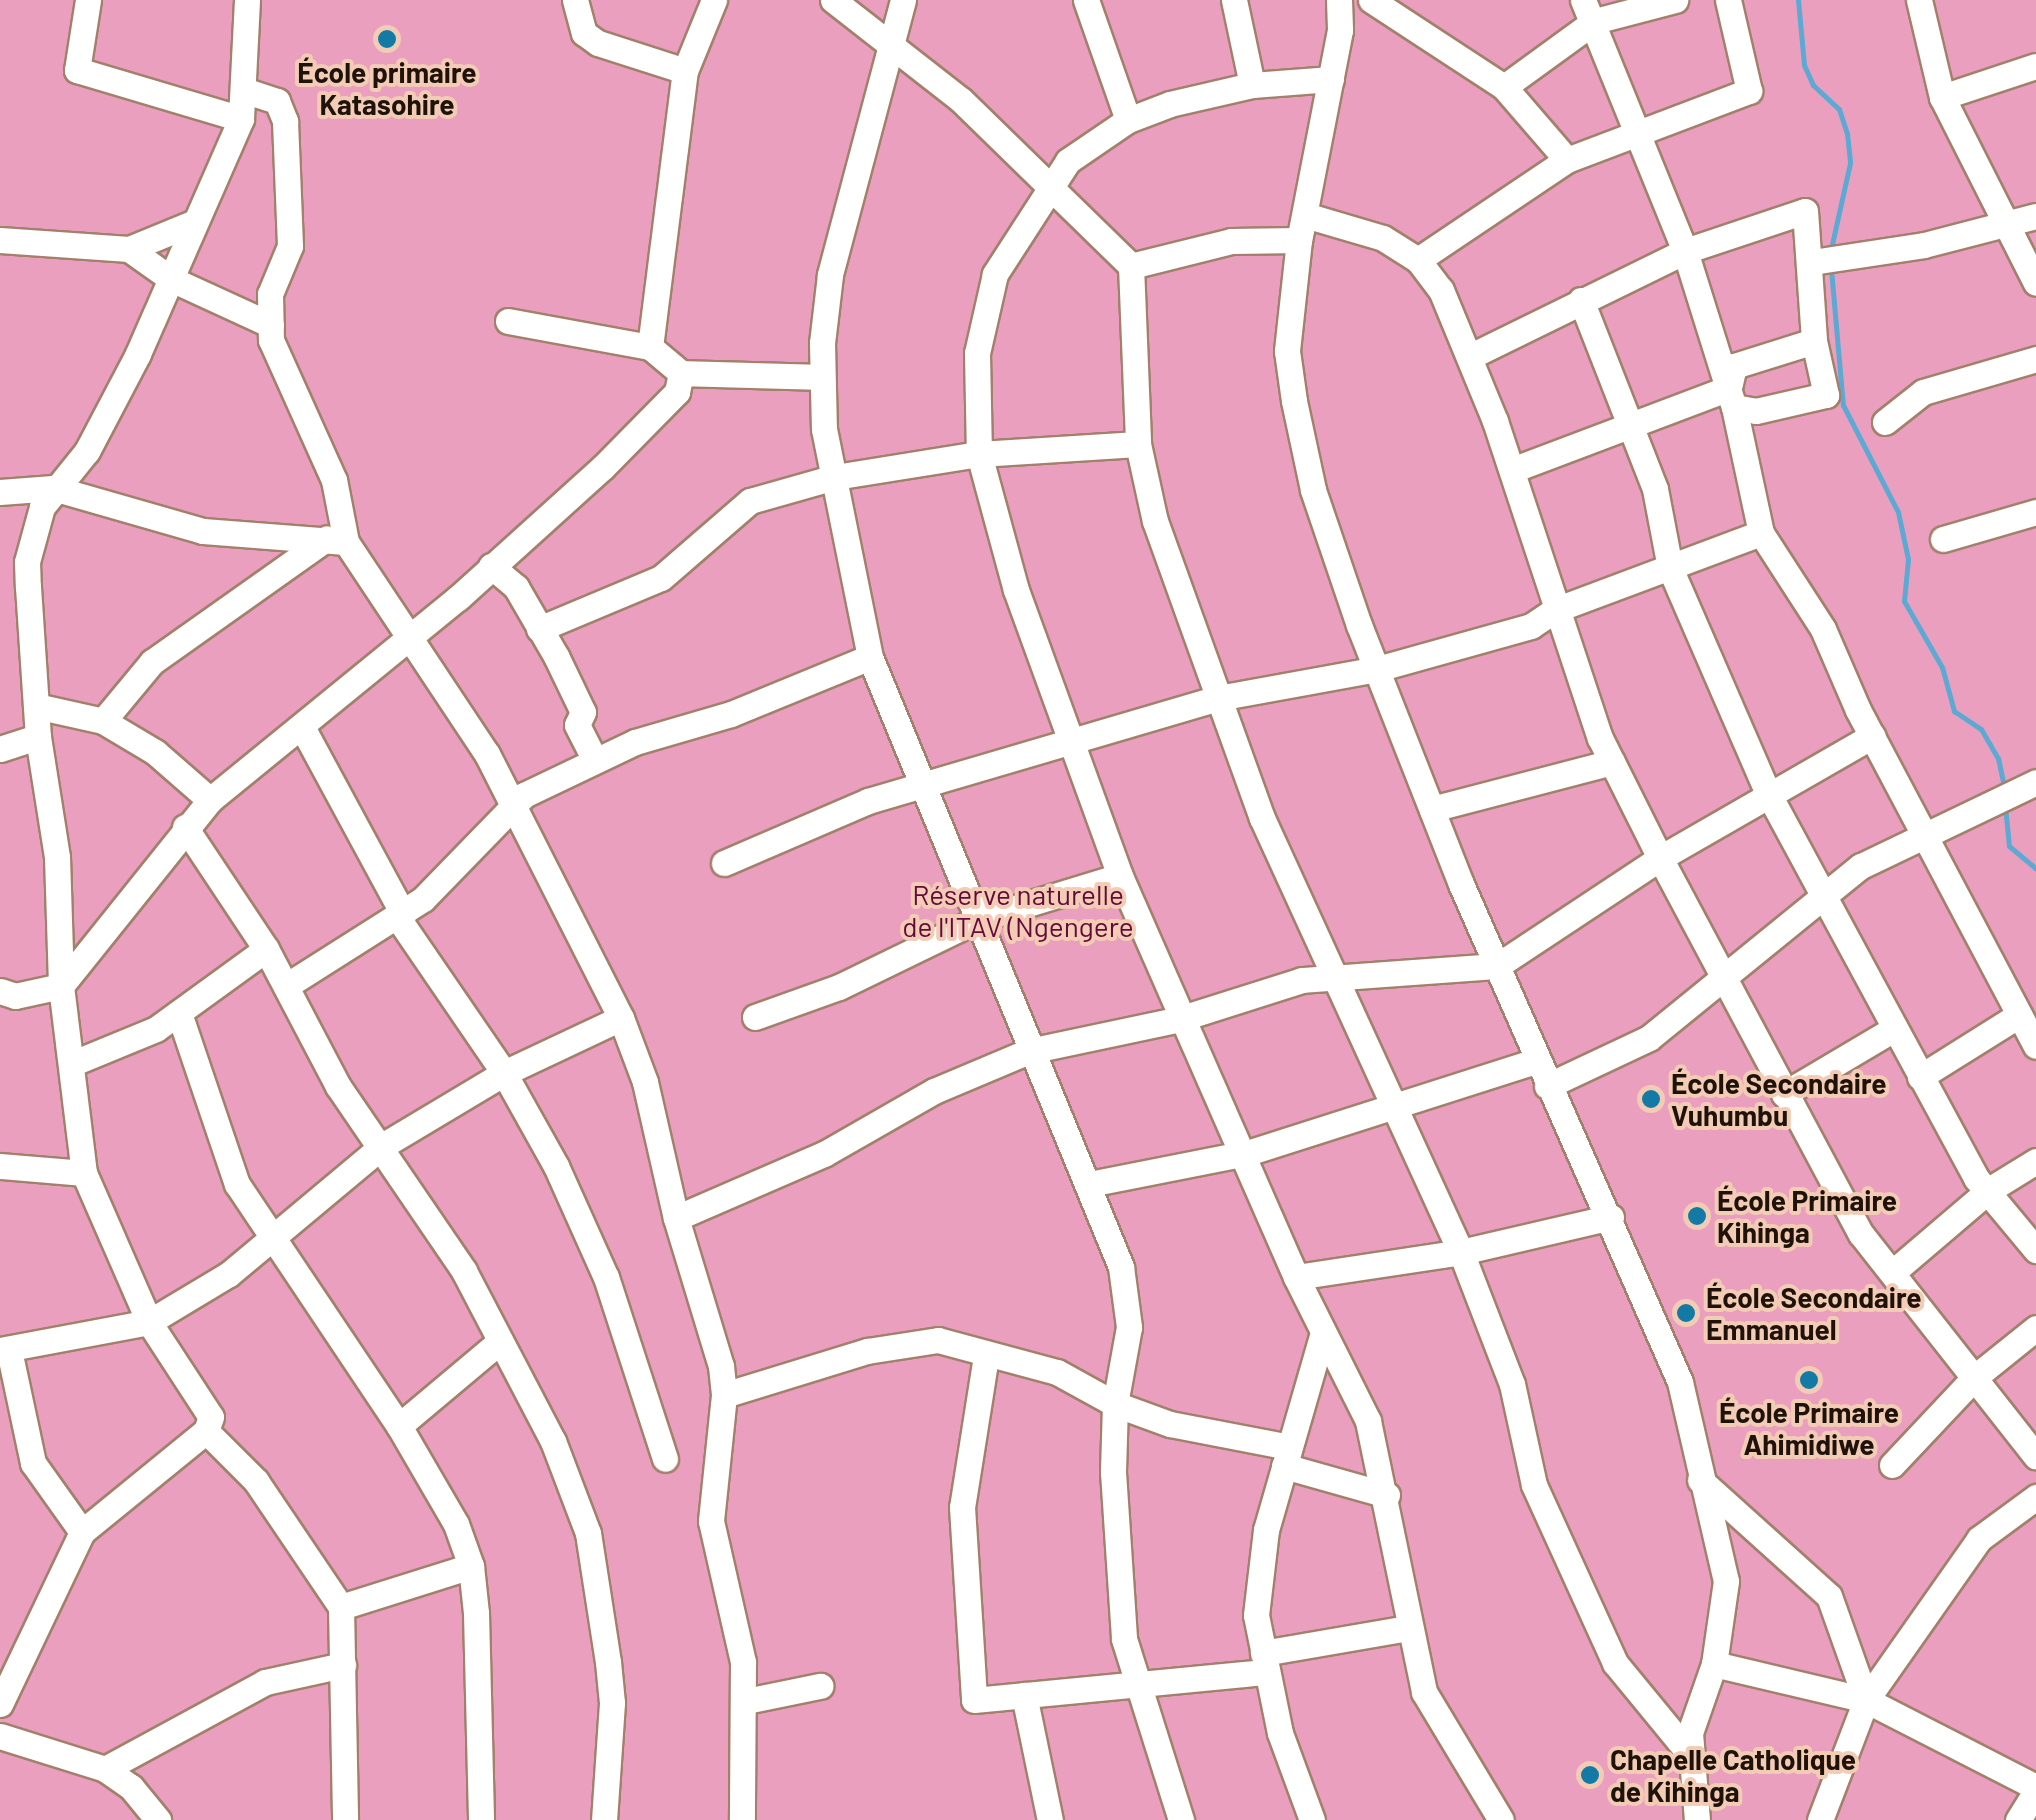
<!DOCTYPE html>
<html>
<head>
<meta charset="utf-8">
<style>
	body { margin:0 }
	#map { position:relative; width:2036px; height:1820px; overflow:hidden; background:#f2ccb5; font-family:Barlow,sans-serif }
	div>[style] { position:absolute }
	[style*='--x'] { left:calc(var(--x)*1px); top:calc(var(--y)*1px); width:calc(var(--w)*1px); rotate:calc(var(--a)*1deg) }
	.green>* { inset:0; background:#ea9fbe }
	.stream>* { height:5px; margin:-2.5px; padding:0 2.5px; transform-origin:2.5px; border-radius:2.5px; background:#5caad3 }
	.roads { filter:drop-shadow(2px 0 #a3806b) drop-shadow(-2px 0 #a3806b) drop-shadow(0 2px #a3806b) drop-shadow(0 -2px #a3806b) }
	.minor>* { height:25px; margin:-12.5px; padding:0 12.5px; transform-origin:12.5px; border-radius:12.5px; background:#fff }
	.dots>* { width:28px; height:28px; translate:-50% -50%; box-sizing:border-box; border:5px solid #f2ccb5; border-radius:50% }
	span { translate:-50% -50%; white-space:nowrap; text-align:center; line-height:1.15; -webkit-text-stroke:8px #f2ccb5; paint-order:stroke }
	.poi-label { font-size:28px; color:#1f120a; font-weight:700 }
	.left { translate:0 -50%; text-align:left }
	.park-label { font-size:28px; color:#630a3c }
</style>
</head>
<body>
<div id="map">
	<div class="green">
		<i style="clip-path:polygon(0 0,2036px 0,2036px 1820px,0 1820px)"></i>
	</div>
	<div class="stream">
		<i style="--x:1798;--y:0;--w:65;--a:84.7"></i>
		<i style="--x:1804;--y:65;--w:22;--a:66"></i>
		<i style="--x:1813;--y:85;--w:35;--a:43"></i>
		<i style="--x:1839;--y:109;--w:25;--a:72"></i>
		<i style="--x:1847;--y:133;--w:30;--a:84"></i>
		<i style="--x:1850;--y:163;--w:92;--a:102.5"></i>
		<i style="--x:1831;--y:269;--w:137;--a:85"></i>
		<i style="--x:1843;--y:405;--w:120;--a:62.8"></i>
		<i style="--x:1898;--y:512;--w:48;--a:78"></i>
		<i style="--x:1908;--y:559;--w:42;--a:95.4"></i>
		<i style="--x:1904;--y:601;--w:76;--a:60.1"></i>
		<i style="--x:1942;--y:667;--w:46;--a:74.7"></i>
		<i style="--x:1954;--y:711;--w:32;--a:34"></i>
		<i style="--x:1981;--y:729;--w:34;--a:60"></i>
		<i style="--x:1998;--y:758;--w:33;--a:78"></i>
		<i style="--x:2005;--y:806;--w:40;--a:84.3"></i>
		<i style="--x:2009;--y:846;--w:35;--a:40"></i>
	</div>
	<div class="roads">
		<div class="minor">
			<i style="--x:88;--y:0;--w:71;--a:98.9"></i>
			<i style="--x:77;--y:70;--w:171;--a:16.6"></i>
			<i style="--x:247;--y:0;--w:119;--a:92.9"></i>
			<i style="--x:241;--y:119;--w:257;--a:113.7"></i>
			<i style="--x:138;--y:354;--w:110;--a:117.7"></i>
			<i style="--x:87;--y:451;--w:72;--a:128.8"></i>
			<i style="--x:42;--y:507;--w:57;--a:105.3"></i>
			<i style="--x:27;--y:562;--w:25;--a:88"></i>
			<i style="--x:28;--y:587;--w:150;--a:86.2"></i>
			<i style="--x:38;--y:737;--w:121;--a:81"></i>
			<i style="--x:57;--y:857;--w:129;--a:88.2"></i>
			<i style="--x:61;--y:986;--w:188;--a:83"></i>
			<i style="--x:84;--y:1173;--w:163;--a:66.4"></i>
			<i style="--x:149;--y:1322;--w:113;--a:56.9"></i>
			<i style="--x:211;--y:1417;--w:15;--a:110"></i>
			<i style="--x:206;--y:1431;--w:71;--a:45"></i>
			<i style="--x:256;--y:1481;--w:152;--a:56"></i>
			<i style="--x:341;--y:1607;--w:213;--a:88.9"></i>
			<i style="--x:575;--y:0;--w:34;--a:75"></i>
			<i style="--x:584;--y:33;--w:17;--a:36"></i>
			<i style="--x:598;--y:43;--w:91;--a:17.8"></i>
			<i style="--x:833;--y:0;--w:162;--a:38"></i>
			<i style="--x:961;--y:100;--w:238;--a:44.3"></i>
			<i style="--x:1131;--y:266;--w:103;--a:-14"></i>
			<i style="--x:1231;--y:241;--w:68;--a:-0.8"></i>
			<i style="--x:903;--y:0;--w:285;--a:104.9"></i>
			<i style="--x:830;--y:275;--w:68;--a:96.7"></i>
			<i style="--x:822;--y:343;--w:86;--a:88.7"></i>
			<i style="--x:824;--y:429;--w:233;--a:78.6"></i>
			<i style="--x:870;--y:657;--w:660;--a:67.63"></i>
			<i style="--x:1121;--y:1267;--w:61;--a:82.4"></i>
			<i style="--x:1129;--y:1327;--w:78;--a:100.3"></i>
			<i style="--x:1115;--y:1404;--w:68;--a:91.7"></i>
			<i style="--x:1113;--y:1472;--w:167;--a:86.2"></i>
			<i style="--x:1124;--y:1639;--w:190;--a:72.5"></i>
			<i style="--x:1086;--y:0;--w:127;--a:70.7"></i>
			<i style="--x:1234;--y:0;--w:87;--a:78"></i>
			<i style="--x:1339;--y:0;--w:30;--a:88"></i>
			<i style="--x:1340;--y:30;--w:214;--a:101"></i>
			<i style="--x:1299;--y:240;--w:112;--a:96.2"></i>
			<i style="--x:1287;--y:351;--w:50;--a:82"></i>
			<i style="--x:1294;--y:401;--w:91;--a:77.9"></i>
			<i style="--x:1313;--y:490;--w:143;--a:71.2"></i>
			<i style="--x:1359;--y:625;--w:278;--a:68.5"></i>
			<i style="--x:1461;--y:884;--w:544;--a:66.26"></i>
			<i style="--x:1680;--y:1382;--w:204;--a:77"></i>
			<i style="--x:1726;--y:1581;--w:84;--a:98.2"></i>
			<i style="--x:1714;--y:1664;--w:73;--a:109.2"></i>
			<i style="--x:1690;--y:1733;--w:87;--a:85.4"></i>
			<i style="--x:1371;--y:0;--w:159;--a:33.2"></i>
			<i style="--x:1504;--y:87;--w:96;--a:49.2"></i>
			<i style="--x:1583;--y:0;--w:271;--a:67.9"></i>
			<i style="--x:1685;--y:251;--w:164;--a:72.6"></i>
			<i style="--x:1734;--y:407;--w:129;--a:77.9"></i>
			<i style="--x:1761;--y:533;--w:114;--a:57.1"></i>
			<i style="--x:1823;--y:629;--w:88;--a:66.6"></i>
			<i style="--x:1858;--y:710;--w:380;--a:62.1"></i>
			<i style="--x:1919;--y:0;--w:100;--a:76.7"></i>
			<i style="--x:1942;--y:97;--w:208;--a:63.2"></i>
			<i style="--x:1331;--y:79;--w:79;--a:175.7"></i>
			<i style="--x:1252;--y:85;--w:84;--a:167"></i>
			<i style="--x:1170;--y:104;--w:45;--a:159.1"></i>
			<i style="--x:1128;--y:120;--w:73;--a:145.7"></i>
			<i style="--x:1068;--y:161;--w:135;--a:122.9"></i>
			<i style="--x:995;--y:274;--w:81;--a:102.8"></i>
			<i style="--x:977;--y:353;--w:101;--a:88.9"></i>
			<i style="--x:979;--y:454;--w:141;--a:74.8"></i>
			<i style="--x:1016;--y:590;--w:304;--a:70"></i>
			<i style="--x:1120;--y:876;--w:438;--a:66.3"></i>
			<i style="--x:1296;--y:1277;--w:161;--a:63.4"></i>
			<i style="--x:1368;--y:1421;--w:277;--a:78.3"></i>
			<i style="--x:1424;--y:1692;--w:149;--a:59"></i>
			<i style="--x:1504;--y:87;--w:112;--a:-36"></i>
			<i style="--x:1595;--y:21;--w:83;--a:-14.7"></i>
			<i style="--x:243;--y:90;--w:36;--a:18"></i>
			<i style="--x:277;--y:101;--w:22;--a:68"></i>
			<i style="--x:285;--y:121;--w:125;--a:87.7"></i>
			<i style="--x:290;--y:246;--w:52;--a:112.6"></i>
			<i style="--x:270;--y:294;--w:46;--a:88.8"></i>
			<i style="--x:271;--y:340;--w:154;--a:65.8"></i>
			<i style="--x:334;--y:480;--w:63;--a:79"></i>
			<i style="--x:1942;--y:97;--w:99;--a:-18.3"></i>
			<i style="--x:1305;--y:215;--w:81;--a:16.4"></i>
			<i style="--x:1383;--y:238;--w:41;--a:32.2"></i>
			<i style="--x:1418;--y:260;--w:38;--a:53"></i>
			<i style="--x:1441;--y:290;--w:142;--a:67.6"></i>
			<i style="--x:1495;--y:421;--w:334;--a:71.7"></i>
			<i style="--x:1600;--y:738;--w:134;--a:63.4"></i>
			<i style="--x:1660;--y:858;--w:426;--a:61.9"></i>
			<i style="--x:1861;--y:1234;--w:283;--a:51.8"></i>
			<i style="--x:0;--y:240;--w:129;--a:4"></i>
			<i style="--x:129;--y:249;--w:71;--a:-22.2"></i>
			<i style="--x:129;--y:249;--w:52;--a:35.5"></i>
			<i style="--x:171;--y:279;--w:110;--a:24.7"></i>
			<i style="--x:1418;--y:260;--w:179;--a:-33.9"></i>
			<i style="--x:1567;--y:160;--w:195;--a:-20.8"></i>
			<i style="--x:1749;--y:91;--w:93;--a:-103"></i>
			<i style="--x:1812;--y:262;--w:113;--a:-8.6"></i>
			<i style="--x:1924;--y:245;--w:116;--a:-14.5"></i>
			<i style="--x:1131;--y:266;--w:178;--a:87.7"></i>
			<i style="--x:1138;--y:444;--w:79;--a:77.6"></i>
			<i style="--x:1155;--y:521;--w:316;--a:70.2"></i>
			<i style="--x:1262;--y:818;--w:477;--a:65.4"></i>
			<i style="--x:1461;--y:1252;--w:142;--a:68.9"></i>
			<i style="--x:1512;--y:1384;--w:103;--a:77.7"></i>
			<i style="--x:1534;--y:1485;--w:196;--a:65.5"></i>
			<i style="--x:1615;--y:1663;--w:115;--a:50.6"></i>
			<i style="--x:1581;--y:300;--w:203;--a:68.6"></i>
			<i style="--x:1655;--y:489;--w:80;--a:79.2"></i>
			<i style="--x:1670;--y:568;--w:245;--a:66.5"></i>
			<i style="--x:1768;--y:793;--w:438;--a:61.6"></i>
			<i style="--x:1976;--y:1178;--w:94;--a:50.2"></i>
			<i style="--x:508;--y:321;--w:144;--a:10.4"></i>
			<i style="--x:1471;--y:356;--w:238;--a:-26.1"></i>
			<i style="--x:1685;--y:251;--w:126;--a:-18.4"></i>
			<i style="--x:1805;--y:211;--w:130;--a:86"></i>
			<i style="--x:1814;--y:341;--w:84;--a:162.6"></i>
			<i style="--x:1734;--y:366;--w:23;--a:103"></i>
			<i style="--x:1729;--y:388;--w:232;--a:159.3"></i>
			<i style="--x:681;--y:373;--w:40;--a:-140"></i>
			<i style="--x:650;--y:347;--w:278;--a:-82.8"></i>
			<i style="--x:685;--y:71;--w:77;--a:-67.8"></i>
			<i style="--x:681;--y:373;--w:140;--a:1.6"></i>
			<i style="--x:1734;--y:407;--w:22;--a:10"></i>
			<i style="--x:1756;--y:411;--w:72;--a:-12.9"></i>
			<i style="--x:1826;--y:395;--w:55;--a:-102.5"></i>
			<i style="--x:1885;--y:422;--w:48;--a:-38.3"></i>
			<i style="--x:1923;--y:392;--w:118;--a:-16.3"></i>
			<i style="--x:0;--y:492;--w:53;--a:-4.3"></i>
			<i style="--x:53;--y:488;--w:156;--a:16"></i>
			<i style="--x:203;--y:531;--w:143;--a:4.4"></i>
			<i style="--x:346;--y:542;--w:255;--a:56.4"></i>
			<i style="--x:487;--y:754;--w:296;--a:63.1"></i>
			<i style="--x:621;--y:1018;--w:68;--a:69.4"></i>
			<i style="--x:645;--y:1082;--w:139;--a:77.2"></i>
			<i style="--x:676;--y:1218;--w:155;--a:73.1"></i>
			<i style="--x:721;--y:1366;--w:29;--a:84"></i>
			<i style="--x:724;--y:1395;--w:127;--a:95.9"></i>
			<i style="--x:711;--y:1521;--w:145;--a:77.2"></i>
			<i style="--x:743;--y:1662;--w:158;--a:90.4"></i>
			<i style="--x:1943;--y:539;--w:97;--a:-16.2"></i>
			<i style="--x:491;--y:566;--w:33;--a:40"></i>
			<i style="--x:516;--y:587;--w:80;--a:59.9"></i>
			<i style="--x:556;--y:656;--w:62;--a:64.3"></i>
			<i style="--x:583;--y:712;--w:14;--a:115"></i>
			<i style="--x:577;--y:725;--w:38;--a:63"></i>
			<i style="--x:539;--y:629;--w:132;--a:-22.7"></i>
			<i style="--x:661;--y:578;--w:118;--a:-40.9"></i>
			<i style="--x:750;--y:501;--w:88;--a:-15.8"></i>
			<i style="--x:835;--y:477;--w:146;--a:-9.1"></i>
			<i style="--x:979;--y:454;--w:159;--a:-3.6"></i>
			<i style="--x:36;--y:706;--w:69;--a:12.6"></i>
			<i style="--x:103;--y:721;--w:61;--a:30.8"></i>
			<i style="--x:155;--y:752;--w:73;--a:41.1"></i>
			<i style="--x:103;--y:721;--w:77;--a:-50.3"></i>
			<i style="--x:152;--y:662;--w:214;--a:-35.3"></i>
			<i style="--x:302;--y:727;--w:213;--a:61.6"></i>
			<i style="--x:0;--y:749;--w:40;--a:-18"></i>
			<i style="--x:1432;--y:809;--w:186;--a:-14.6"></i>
			<i style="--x:185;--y:827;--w:146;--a:56.4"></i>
			<i style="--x:266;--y:949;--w:155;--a:62.3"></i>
			<i style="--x:338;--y:1086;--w:224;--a:55.7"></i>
			<i style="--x:464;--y:1271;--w:192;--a:62.4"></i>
			<i style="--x:553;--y:1441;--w:98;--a:69.2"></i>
			<i style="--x:588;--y:1533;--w:131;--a:81.2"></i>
			<i style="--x:608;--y:1662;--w:41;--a:84.4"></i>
			<i style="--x:612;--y:1703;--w:117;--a:93.9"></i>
			<i style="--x:724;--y:863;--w:157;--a:-23.3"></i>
			<i style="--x:868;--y:801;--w:365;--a:-16.4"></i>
			<i style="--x:1218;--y:698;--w:162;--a:-10.3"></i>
			<i style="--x:1377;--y:669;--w:160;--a:-15.6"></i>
			<i style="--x:1531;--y:626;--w:29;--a:-34"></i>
			<i style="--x:1555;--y:610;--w:220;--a:-20.5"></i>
			<i style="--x:398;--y:918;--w:188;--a:55.6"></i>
			<i style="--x:504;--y:1073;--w:107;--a:60.8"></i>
			<i style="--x:556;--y:1166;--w:122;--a:65.8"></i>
			<i style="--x:606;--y:1277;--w:191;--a:72"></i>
			<i style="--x:286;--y:986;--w:162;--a:-32.4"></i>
			<i style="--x:423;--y:899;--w:145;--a:-45.8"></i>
			<i style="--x:524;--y:795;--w:123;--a:-25.5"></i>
			<i style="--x:635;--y:742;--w:100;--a:-16.3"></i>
			<i style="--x:731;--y:714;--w:150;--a:-22.3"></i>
			<i style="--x:0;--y:991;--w:16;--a:18"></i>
			<i style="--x:15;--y:996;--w:47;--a:-12.3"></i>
			<i style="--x:61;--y:986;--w:238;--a:-51.3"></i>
			<i style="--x:210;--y:800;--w:320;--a:-39.2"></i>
			<i style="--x:458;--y:598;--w:194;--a:-42.1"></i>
			<i style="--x:602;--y:468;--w:107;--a:-45.4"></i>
			<i style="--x:677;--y:392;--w:19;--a:-78"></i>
			<i style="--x:179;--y:1013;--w:181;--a:71.3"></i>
			<i style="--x:237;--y:1184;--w:291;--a:56.2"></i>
			<i style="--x:399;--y:1426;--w:113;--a:59.8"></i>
			<i style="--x:456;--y:1524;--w:45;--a:70.3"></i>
			<i style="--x:471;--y:1566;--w:47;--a:83.9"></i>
			<i style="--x:476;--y:1613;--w:207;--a:88.6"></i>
			<i style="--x:755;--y:1017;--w:89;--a:-19.7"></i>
			<i style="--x:839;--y:987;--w:156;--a:-25.9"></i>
			<i style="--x:979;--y:919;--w:147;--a:-17"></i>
			<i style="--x:71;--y:1064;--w:92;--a:-22.4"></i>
			<i style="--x:156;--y:1029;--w:136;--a:-36"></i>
			<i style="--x:1920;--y:1077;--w:117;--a:-32.1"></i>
			<i style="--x:1547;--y:1086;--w:113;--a:-25.2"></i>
			<i style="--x:1649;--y:1038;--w:273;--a:-39.1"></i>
			<i style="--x:1861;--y:866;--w:194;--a:-25.6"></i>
			<i style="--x:1784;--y:1094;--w:129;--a:-30.7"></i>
			<i style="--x:0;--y:1166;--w:84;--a:4.8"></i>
			<i style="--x:1089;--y:1184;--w:161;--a:-11.1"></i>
			<i style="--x:1247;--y:1153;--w:303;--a:-17.7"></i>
			<i style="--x:676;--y:1218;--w:161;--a:-23.4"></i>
			<i style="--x:824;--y:1154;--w:127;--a:-29.8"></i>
			<i style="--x:934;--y:1091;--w:103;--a:-22.8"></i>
			<i style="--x:1029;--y:1051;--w:150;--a:-11.9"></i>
			<i style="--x:1176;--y:1020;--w:132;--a:-17.6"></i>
			<i style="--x:1302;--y:980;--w:196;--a:-4.1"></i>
			<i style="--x:1497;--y:966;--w:196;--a:-33.5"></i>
			<i style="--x:1660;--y:858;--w:245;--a:-29.9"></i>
			<i style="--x:1893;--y:1272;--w:126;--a:-40.5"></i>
			<i style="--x:1989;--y:1190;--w:55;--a:-31.7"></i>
			<i style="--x:1296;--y:1277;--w:167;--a:-8.6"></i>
			<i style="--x:1461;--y:1252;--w:154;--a:-13.1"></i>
			<i style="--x:0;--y:1350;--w:152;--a:-10.6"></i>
			<i style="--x:149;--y:1322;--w:93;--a:-31"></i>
			<i style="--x:229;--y:1274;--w:199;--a:-39.9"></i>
			<i style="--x:382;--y:1146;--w:142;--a:-30.9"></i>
			<i style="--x:504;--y:1073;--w:129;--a:-25.2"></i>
			<i style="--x:9;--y:1350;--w:116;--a:78"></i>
			<i style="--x:33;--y:1463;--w:85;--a:54.6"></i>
			<i style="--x:986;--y:1356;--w:153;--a:99"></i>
			<i style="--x:962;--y:1507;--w:193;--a:86.4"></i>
			<i style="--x:974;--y:1700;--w:293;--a:-5.5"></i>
			<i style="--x:724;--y:1395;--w:150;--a:-17.1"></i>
			<i style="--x:867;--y:1351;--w:72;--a:-8.8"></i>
			<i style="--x:938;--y:1340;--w:123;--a:15.1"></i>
			<i style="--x:1057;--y:1372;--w:66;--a:28.9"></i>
			<i style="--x:1115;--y:1404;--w:59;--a:20"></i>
			<i style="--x:1170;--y:1424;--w:121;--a:10.9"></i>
			<i style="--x:399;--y:1426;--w:131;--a:-40"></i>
			<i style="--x:1892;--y:1465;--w:121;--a:-46.7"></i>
			<i style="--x:1975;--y:1377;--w:78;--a:-38.8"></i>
			<i style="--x:1284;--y:1466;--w:107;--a:15.7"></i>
			<i style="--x:1700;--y:1480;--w:173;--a:42"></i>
			<i style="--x:1829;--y:1596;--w:110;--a:70.4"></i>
			<i style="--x:341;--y:1607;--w:136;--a:-17.5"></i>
			<i style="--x:1263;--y:1653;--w:147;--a:-9.8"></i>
			<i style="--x:1714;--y:1664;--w:156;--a:13.3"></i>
			<i style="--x:1866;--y:1700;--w:191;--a:27.1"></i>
			<i style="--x:1024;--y:1695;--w:128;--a:78.3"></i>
			<i style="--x:746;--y:1701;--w:76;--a:-11.5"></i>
			<i style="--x:0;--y:1704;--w:191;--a:-64.5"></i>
			<i style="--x:82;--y:1532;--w:160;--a:-39.2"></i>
			<i style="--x:0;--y:1736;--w:110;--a:17.4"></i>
			<i style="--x:105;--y:1769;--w:32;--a:35"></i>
			<i style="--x:131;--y:1787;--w:43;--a:50.7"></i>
			<i style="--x:105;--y:1769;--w:182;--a:-28.5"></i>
			<i style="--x:265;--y:1682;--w:80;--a:-12.3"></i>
			<i style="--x:1312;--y:1820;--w:93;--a:-110.2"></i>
			<i style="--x:1280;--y:1733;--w:120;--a:-101.5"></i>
			<i style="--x:1256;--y:1615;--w:86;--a:-83.3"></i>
			<i style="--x:1266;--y:1530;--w:205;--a:-73.9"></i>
			<i style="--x:1820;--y:1820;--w:129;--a:-69"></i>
			<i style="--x:1866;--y:1700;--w:197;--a:-54.9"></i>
			<i style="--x:1979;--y:1539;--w:71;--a:-36.4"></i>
			<i style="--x:2018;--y:1820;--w:34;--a:-58"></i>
		</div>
	</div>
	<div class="dots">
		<i style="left:387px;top:39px;background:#127aa5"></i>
		<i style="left:1651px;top:1099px;background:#127aa5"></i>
		<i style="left:1697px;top:1216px;background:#127aa5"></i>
		<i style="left:1686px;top:1313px;background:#127aa5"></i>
		<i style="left:1809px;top:1380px;background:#127aa5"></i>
		<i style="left:1590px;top:1775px;background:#127aa5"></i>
	</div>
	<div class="poi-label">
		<span style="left:387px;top:88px">École primaire<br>Katasohire</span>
		<span class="left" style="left:1671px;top:1099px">École Secondaire<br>Vuhumbu</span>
		<span class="left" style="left:1717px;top:1216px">École Primaire<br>Kihinga</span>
		<span class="left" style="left:1706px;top:1313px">École Secondaire<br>Emmanuel</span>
		<span style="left:1809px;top:1428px">École Primaire<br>Ahimidiwe</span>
		<span class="left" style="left:1610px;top:1775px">Chapelle Catholique<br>de Kihinga</span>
	</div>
	<div class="park-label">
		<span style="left:1018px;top:910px">Réserve naturelle<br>de l'ITAV (Ngengere</span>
	</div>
</div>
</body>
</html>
